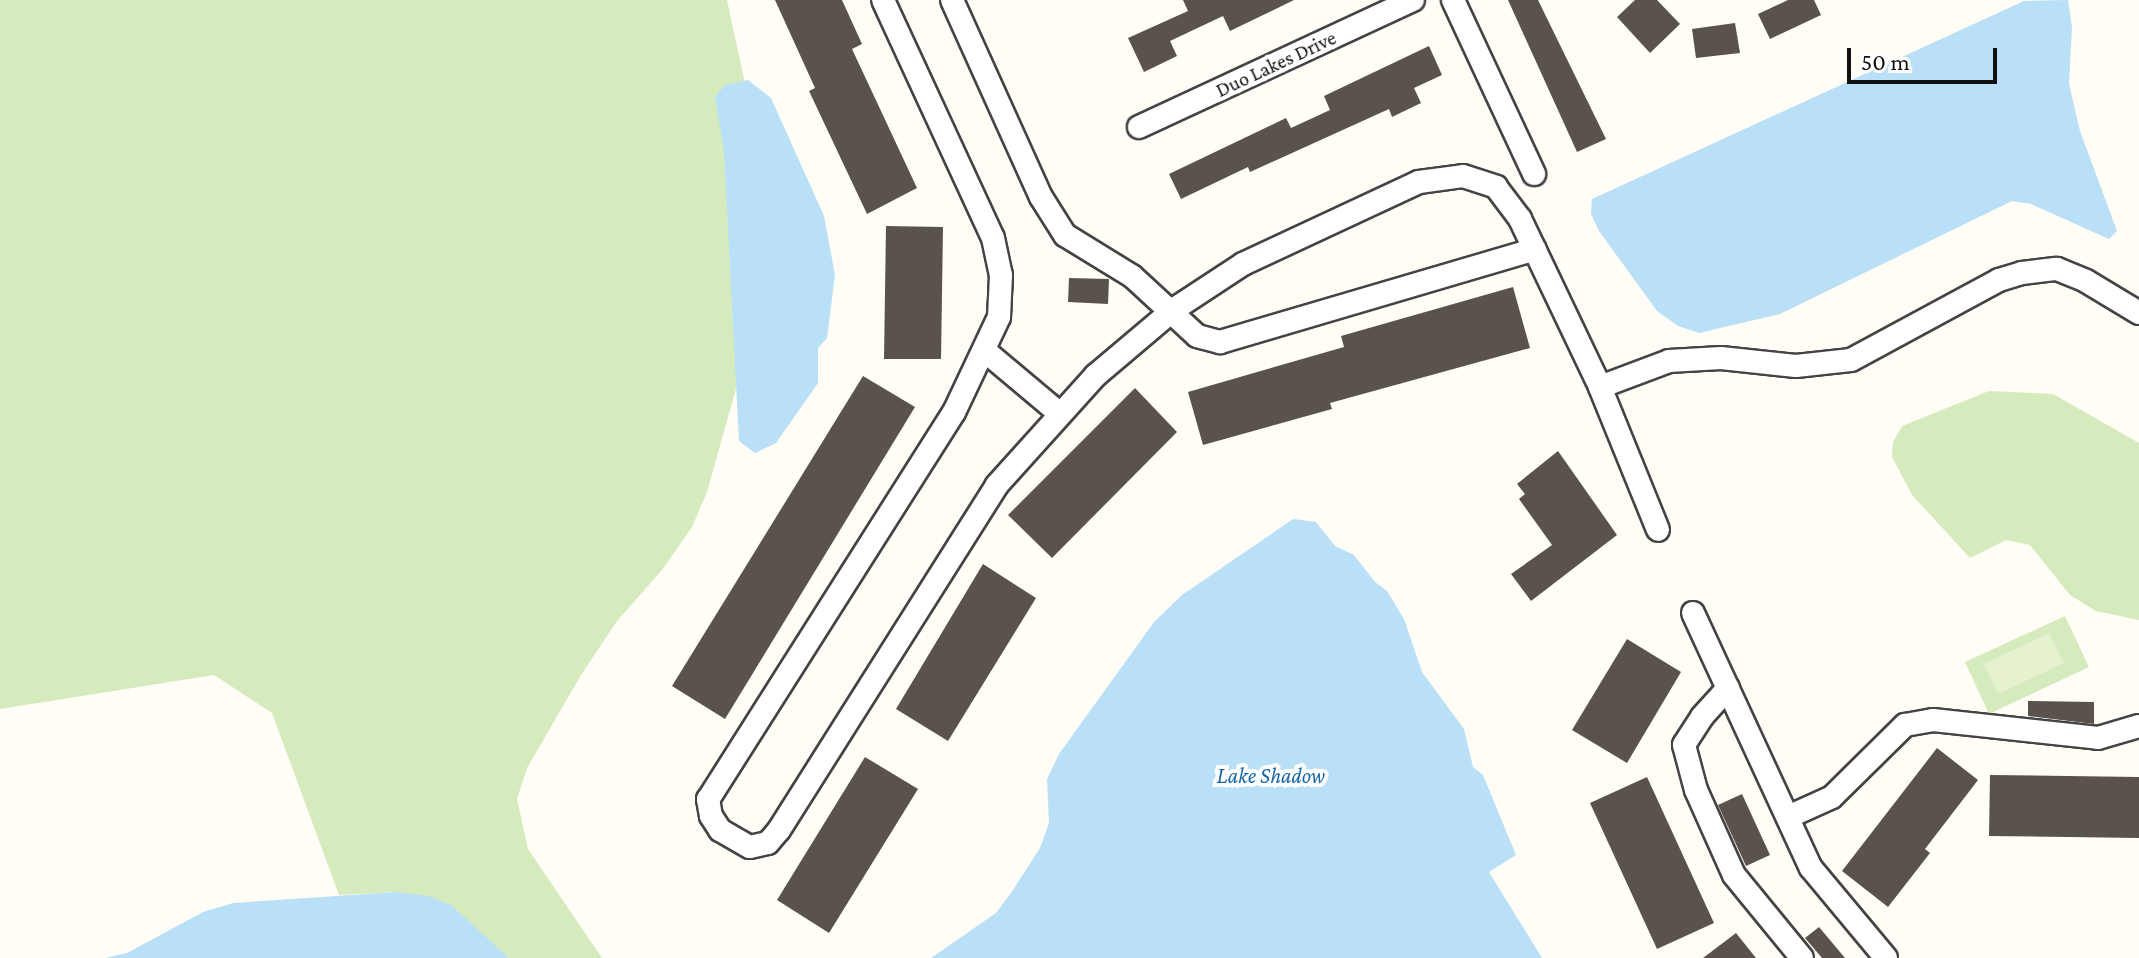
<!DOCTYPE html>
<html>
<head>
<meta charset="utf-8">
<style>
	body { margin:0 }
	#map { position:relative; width:2139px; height:958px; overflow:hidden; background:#fffdf5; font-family:"Crimson Pro",serif }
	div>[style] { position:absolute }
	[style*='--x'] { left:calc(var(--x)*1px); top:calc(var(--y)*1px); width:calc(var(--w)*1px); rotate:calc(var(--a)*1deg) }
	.green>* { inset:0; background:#d5ebbd }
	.pitch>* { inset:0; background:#e6f2cf }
	.water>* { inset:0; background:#b9e0f7 }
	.building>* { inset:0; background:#5a524d }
	.roads { filter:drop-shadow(2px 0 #444) drop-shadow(-2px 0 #444) drop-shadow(0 2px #444) drop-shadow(0 -2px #444) }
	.minor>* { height:22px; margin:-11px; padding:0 11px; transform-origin:11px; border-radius:11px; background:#fff }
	span { translate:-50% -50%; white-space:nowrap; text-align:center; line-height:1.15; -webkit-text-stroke:8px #fff; paint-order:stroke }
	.street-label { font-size:20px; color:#111 }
	.water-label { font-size:22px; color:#1768a6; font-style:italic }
	.scale { position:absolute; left:1847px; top:48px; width:150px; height:36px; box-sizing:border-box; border:4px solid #111; border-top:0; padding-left:10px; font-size:24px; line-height:28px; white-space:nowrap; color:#111; -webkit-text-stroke:6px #fff; paint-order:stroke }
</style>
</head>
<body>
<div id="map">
	<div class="green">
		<i style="clip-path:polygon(0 0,727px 0,750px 107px,737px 385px,707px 492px,692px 527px,662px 570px,617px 621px,581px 675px,527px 768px,517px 799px,528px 849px,602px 958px,509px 958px,488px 941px,396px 892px,339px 895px,272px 713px,214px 675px,0 709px)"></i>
		<i style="clip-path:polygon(1989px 391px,2053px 394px,2139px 443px,2139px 620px,2096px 611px,2070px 595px,2030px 545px,2006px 540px,1970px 558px,1912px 495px,1892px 457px,1893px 442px,1902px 426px)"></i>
		<i style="clip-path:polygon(2065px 616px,2089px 667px,1989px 714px,1965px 662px)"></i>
	</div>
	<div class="pitch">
		<i style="clip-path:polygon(2049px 633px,2064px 663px,1998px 694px,1984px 664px)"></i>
	</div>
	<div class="water">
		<i style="clip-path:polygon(2068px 0,2072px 27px,2069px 84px,2080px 131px,2117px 231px,2109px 239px,2031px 204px,2012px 201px,1780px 314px,1699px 333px,1678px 326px,1657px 311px,1599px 231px,1591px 214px,1592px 199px,2024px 1px)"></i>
		<i style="clip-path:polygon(748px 80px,771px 98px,824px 216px,835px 275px,827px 338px,818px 348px,818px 383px,776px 443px,755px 453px,739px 441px,724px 151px,715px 97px,725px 85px)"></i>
		<i style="clip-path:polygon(1293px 519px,1316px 522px,1335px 546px,1354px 555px,1375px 582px,1387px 591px,1404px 619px,1422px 672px,1464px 729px,1473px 767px,1483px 775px,1516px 855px,1489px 872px,1542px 958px,931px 958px,996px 913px,1013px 890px,1040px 848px,1049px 823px,1047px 779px,1059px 754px,1154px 622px,1182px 595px)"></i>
		<i style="clip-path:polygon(396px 892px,428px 896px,451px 905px,509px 958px,105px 958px,127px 953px,203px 912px,233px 903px)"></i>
	</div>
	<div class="building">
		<i style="clip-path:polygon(775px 0,842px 0,862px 44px,852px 49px,917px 188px,867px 214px,809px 91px,815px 88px)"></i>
		<i style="clip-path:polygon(1183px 0,1294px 0,1230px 31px,1223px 16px,1170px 41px,1177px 56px,1144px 72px,1128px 38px,1188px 11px)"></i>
		<i style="clip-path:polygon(1508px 0,1538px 0,1606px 139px,1577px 152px)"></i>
		<i style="clip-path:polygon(1635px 0,1657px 0,1680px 24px,1650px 53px,1617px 17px)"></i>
		<i style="clip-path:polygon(1788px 0,1814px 0,1821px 15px,1770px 39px,1758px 14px)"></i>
		<i style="clip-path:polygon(1735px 23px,1740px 53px,1696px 58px,1692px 29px)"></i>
		<i style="clip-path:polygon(1429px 46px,1442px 75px,1414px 88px,1421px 103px,1392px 117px,1389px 109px,1250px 172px,1248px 167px,1181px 199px,1169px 174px,1286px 118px,1291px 128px,1330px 110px,1324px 96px)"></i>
		<i style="clip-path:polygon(886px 226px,943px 227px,941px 359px,884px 359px)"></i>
		<i style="clip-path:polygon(1069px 278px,1109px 279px,1108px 304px,1068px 302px)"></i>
		<i style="clip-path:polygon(1513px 287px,1530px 348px,1330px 403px,1332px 409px,1203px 445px,1188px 392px,1344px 347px,1341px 336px)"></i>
		<i style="clip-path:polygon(863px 376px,915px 407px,725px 719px,672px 686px)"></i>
		<i style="clip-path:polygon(1135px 388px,1177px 432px,1052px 558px,1008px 515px)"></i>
		<i style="clip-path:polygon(1558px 451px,1617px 535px,1531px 601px,1511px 574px,1552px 545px,1519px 499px,1525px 494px,1517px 484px)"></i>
		<i style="clip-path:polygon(983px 564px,1036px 598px,948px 741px,896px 709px)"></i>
		<i style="clip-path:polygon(1627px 639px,1681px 672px,1627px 763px,1572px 730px)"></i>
		<i style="clip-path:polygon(2028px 701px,2094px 702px,2094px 724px,2028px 716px)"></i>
		<i style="clip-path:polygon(1937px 748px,1978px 780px,1925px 849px,1930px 853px,1888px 907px,1842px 871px)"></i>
		<i style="clip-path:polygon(865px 757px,918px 789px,829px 933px,777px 900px)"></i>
		<i style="clip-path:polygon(1990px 775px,2139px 777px,2139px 838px,1989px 836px)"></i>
		<i style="clip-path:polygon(1647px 777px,1714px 923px,1657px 949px,1590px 803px)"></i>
		<i style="clip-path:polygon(1742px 794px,1770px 855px,1746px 866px,1718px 805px)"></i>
		<i style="clip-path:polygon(1819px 927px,1845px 958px,1822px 958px,1805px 938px)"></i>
		<i style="clip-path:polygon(1736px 933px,1756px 958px,1703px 958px)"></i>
	</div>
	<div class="roads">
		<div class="minor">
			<i style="--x:883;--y:0;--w:262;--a:65.2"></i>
			<i style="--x:993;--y:238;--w:38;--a:78"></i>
			<i style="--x:1001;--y:275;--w:42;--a:92.7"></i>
			<i style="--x:999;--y:317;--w:105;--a:115.3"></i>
			<i style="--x:954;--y:412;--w:459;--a:122.4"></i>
			<i style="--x:708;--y:799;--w:17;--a:80"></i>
			<i style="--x:711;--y:816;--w:17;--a:57"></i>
			<i style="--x:720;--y:830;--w:34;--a:30"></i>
			<i style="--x:750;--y:847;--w:18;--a:-13"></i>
			<i style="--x:768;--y:843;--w:17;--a:-50"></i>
			<i style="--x:779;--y:830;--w:408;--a:-57.7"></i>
			<i style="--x:997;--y:485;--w:147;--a:-48"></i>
			<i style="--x:1095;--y:376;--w:102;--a:-40.2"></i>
			<i style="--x:1173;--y:310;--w:84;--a:-33.3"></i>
			<i style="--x:1243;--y:264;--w:194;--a:-25"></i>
			<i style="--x:1419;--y:182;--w:44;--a:-7.8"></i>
			<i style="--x:1463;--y:176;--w:35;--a:18"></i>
			<i style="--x:1496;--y:187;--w:40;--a:53"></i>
			<i style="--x:1520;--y:219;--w:186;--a:64.5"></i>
			<i style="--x:1600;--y:387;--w:154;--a:67.9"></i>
			<i style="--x:952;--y:0;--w:216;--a:65.7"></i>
			<i style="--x:1041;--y:197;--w:45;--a:57.7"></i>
			<i style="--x:1065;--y:235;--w:79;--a:31.5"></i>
			<i style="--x:1132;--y:276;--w:88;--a:42.7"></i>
			<i style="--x:1197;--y:336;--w:24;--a:15"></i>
			<i style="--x:1220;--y:342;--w:328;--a:-16.4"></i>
			<i style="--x:1453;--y:0;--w:192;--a:65"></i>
			<i style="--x:1139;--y:127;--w:302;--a:-24.9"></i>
			<i style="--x:985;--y:351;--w:97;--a:40"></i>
			<i style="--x:1600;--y:387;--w:74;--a:-20.6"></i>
			<i style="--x:1669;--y:361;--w:52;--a:-3.3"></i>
			<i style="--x:1721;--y:358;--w:75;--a:6.1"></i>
			<i style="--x:1796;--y:366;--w:55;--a:-6.2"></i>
			<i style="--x:1851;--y:360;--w:168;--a:-28.4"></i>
			<i style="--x:1999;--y:280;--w:24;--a:-17"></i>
			<i style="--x:2022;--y:273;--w:35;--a:-7"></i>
			<i style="--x:2057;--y:269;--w:31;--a:22"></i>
			<i style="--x:2086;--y:281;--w:62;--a:31.1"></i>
			<i style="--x:1693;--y:613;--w:281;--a:65.2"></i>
			<i style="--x:1811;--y:868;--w:117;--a:50.2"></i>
			<i style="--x:1728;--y:688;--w:39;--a:132"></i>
			<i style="--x:1702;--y:717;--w:33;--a:123"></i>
			<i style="--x:1684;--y:745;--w:47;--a:75.1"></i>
			<i style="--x:1696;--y:790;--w:93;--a:65.9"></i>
			<i style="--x:1734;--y:875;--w:107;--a:50.7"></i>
			<i style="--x:1788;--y:817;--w:48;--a:-24.4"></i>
			<i style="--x:1832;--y:797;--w:103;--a:-44.6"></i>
			<i style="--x:1905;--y:725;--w:28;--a:-10"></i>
			<i style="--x:1933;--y:720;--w:166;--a:6.2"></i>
			<i style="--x:2098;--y:738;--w:43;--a:-16.3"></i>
		</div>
	</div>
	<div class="street-label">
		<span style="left:1276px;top:64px;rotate:-25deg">Duo Lakes Drive</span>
	</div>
	<div class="water-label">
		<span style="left:1271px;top:776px">Lake Shadow</span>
	</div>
	<div class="scale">50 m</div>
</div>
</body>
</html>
